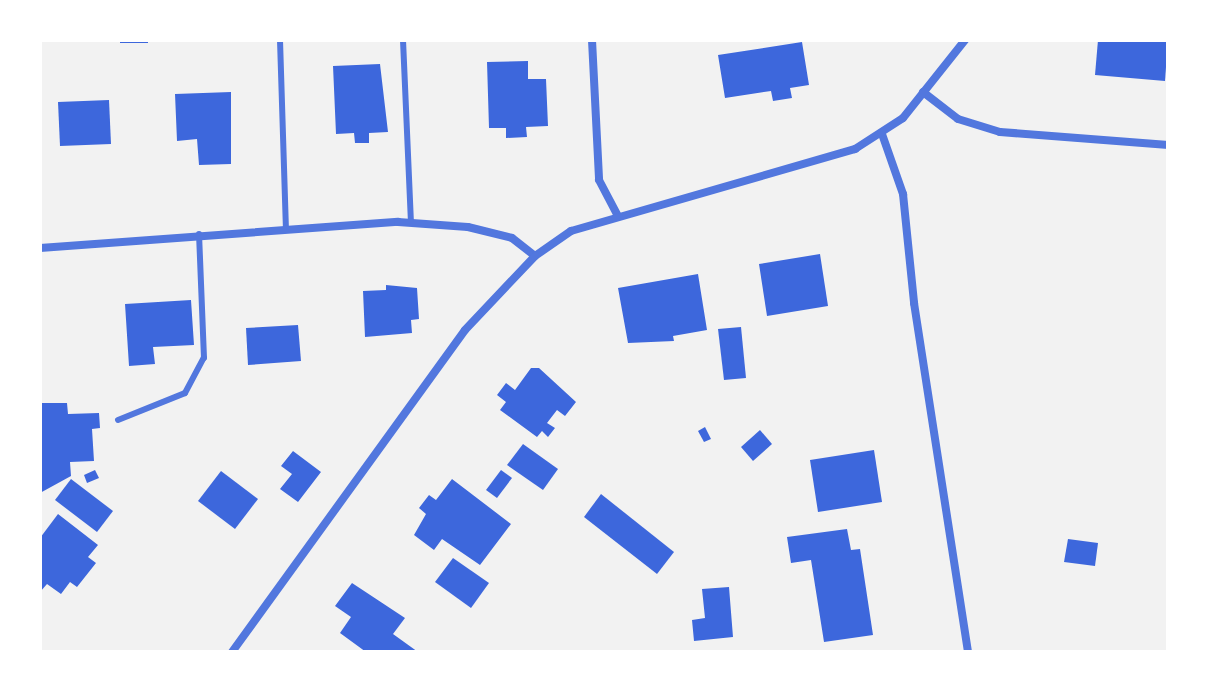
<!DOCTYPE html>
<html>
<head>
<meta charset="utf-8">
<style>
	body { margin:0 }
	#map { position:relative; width:1208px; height:692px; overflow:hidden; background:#f2f2f2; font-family:Commissioner,sans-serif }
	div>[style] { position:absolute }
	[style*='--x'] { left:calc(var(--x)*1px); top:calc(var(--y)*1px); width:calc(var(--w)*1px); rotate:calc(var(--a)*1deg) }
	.building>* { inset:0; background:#3d67dc }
	.service>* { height:6px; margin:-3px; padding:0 3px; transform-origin:3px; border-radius:3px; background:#5277de }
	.minor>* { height:8px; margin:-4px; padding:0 4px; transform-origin:4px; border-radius:4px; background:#5277de }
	span { translate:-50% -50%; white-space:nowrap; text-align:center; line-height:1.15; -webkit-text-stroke:6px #fff; paint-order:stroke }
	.frame { position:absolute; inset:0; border:42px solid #fff; pointer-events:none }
</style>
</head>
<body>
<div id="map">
	<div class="building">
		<i style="clip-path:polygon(120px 40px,148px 40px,148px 43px,120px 43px)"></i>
		<i style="clip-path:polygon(1098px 40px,1168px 40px,1165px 81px,1095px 75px)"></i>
		<i style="clip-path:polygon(802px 42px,809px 85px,790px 88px,792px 98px,773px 101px,771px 91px,725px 98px,718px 55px)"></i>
		<i style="clip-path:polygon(528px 61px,528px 79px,546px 79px,548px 126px,526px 127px,527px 137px,506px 138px,506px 128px,489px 128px,487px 62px)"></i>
		<i style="clip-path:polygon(380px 64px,388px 132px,369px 133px,369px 143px,355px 143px,354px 133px,336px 134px,333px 66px)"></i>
		<i style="clip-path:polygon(231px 92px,231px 164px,199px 165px,197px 139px,177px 141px,175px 94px)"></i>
		<i style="clip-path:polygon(109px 100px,111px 144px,60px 146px,58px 102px)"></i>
		<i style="clip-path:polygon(820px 254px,828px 306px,767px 316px,759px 264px)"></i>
		<i style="clip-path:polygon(698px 274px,707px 330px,673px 336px,674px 341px,628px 343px,618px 288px)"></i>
		<i style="clip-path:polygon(386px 285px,417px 288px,419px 319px,411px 320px,412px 333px,365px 337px,363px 291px,386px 290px)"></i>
		<i style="clip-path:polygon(191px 300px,194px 345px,153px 347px,155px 364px,129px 366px,125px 304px)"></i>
		<i style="clip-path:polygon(298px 325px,301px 361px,248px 365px,246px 328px)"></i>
		<i style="clip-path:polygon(741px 327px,746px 378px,724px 380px,718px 329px)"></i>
		<i style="clip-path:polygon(531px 368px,539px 368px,576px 402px,565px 416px,557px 410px,547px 423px,555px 428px,548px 437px,542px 431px,537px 437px,500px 410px,506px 402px,497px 395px,506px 383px,515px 390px)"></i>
		<i style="clip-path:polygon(40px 403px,67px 403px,68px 414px,99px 413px,100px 428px,92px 429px,94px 461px,70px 462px,71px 476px,40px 493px)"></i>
		<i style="clip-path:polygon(705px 427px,711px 439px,704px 442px,698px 431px)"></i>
		<i style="clip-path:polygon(760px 430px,772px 444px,753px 461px,741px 447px)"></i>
		<i style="clip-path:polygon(523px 444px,558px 469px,543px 490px,507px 465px)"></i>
		<i style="clip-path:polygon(874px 450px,882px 502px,818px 512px,810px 460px)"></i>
		<i style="clip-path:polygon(293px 451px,321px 472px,298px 502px,280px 489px,292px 474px,281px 466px)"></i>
		<i style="clip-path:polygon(95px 470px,99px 478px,87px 483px,84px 475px)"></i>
		<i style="clip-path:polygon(501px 470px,512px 478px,497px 498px,486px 490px)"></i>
		<i style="clip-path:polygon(221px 471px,258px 499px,235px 529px,198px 501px)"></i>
		<i style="clip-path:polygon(71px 479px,113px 511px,97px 532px,55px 500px)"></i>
		<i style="clip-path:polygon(452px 479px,511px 524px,480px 565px,442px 539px,434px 550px,414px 535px,426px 514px,419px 508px,429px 495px,436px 500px)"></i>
		<i style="clip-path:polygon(601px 494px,674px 552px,657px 574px,584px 517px)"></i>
		<i style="clip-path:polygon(58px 514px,98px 545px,88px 557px,96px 563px,77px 587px,70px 582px,61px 594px,47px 584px,40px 592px,40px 538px)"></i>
		<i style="clip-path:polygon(847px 529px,851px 550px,860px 549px,873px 635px,824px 642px,811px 560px,791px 563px,787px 537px)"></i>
		<i style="clip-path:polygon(1068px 539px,1098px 543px,1095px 566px,1064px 562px)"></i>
		<i style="clip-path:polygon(453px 558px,489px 583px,471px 608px,435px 582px)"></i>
		<i style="clip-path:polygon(352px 583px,405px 618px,393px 634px,418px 652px,366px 652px,340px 633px,351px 617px,335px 606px)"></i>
		<i style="clip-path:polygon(729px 587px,733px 637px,694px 641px,692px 620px,705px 618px,702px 589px)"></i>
	</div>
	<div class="service">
		<i style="--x:280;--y:40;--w:188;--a:88.2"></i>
		<i style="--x:403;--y:40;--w:183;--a:87.5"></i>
		<i style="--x:118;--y:420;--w:72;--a:-21.9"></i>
		<i style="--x:185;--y:393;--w:40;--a:-62"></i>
		<i style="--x:204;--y:358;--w:124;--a:-92.3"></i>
	</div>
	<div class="minor">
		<i style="--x:592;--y:40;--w:140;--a:87.1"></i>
		<i style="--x:599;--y:180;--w:41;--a:62.2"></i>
		<i style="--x:923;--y:92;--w:44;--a:37.6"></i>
		<i style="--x:958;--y:119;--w:44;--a:17.2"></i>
		<i style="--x:1000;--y:132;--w:169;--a:4.4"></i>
		<i style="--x:882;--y:134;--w:64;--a:70.7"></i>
		<i style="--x:903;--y:194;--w:110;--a:84.2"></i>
		<i style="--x:914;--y:303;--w:353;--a:81.2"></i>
		<i style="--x:40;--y:248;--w:359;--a:-4.2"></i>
		<i style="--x:398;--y:222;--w:70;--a:4.1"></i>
		<i style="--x:468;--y:227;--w:45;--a:14"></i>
		<i style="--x:512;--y:238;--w:29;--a:38"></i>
		<i style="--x:535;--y:256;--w:44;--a:-34.8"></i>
		<i style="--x:571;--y:231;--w:296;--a:-16.1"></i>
		<i style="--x:855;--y:149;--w:57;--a:-32.9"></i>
		<i style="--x:903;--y:118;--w:100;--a:-51.5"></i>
		<i style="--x:232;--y:652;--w:397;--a:-54.1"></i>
		<i style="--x:465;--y:330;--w:102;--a:-46.6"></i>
	</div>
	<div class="frame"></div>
</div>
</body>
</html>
